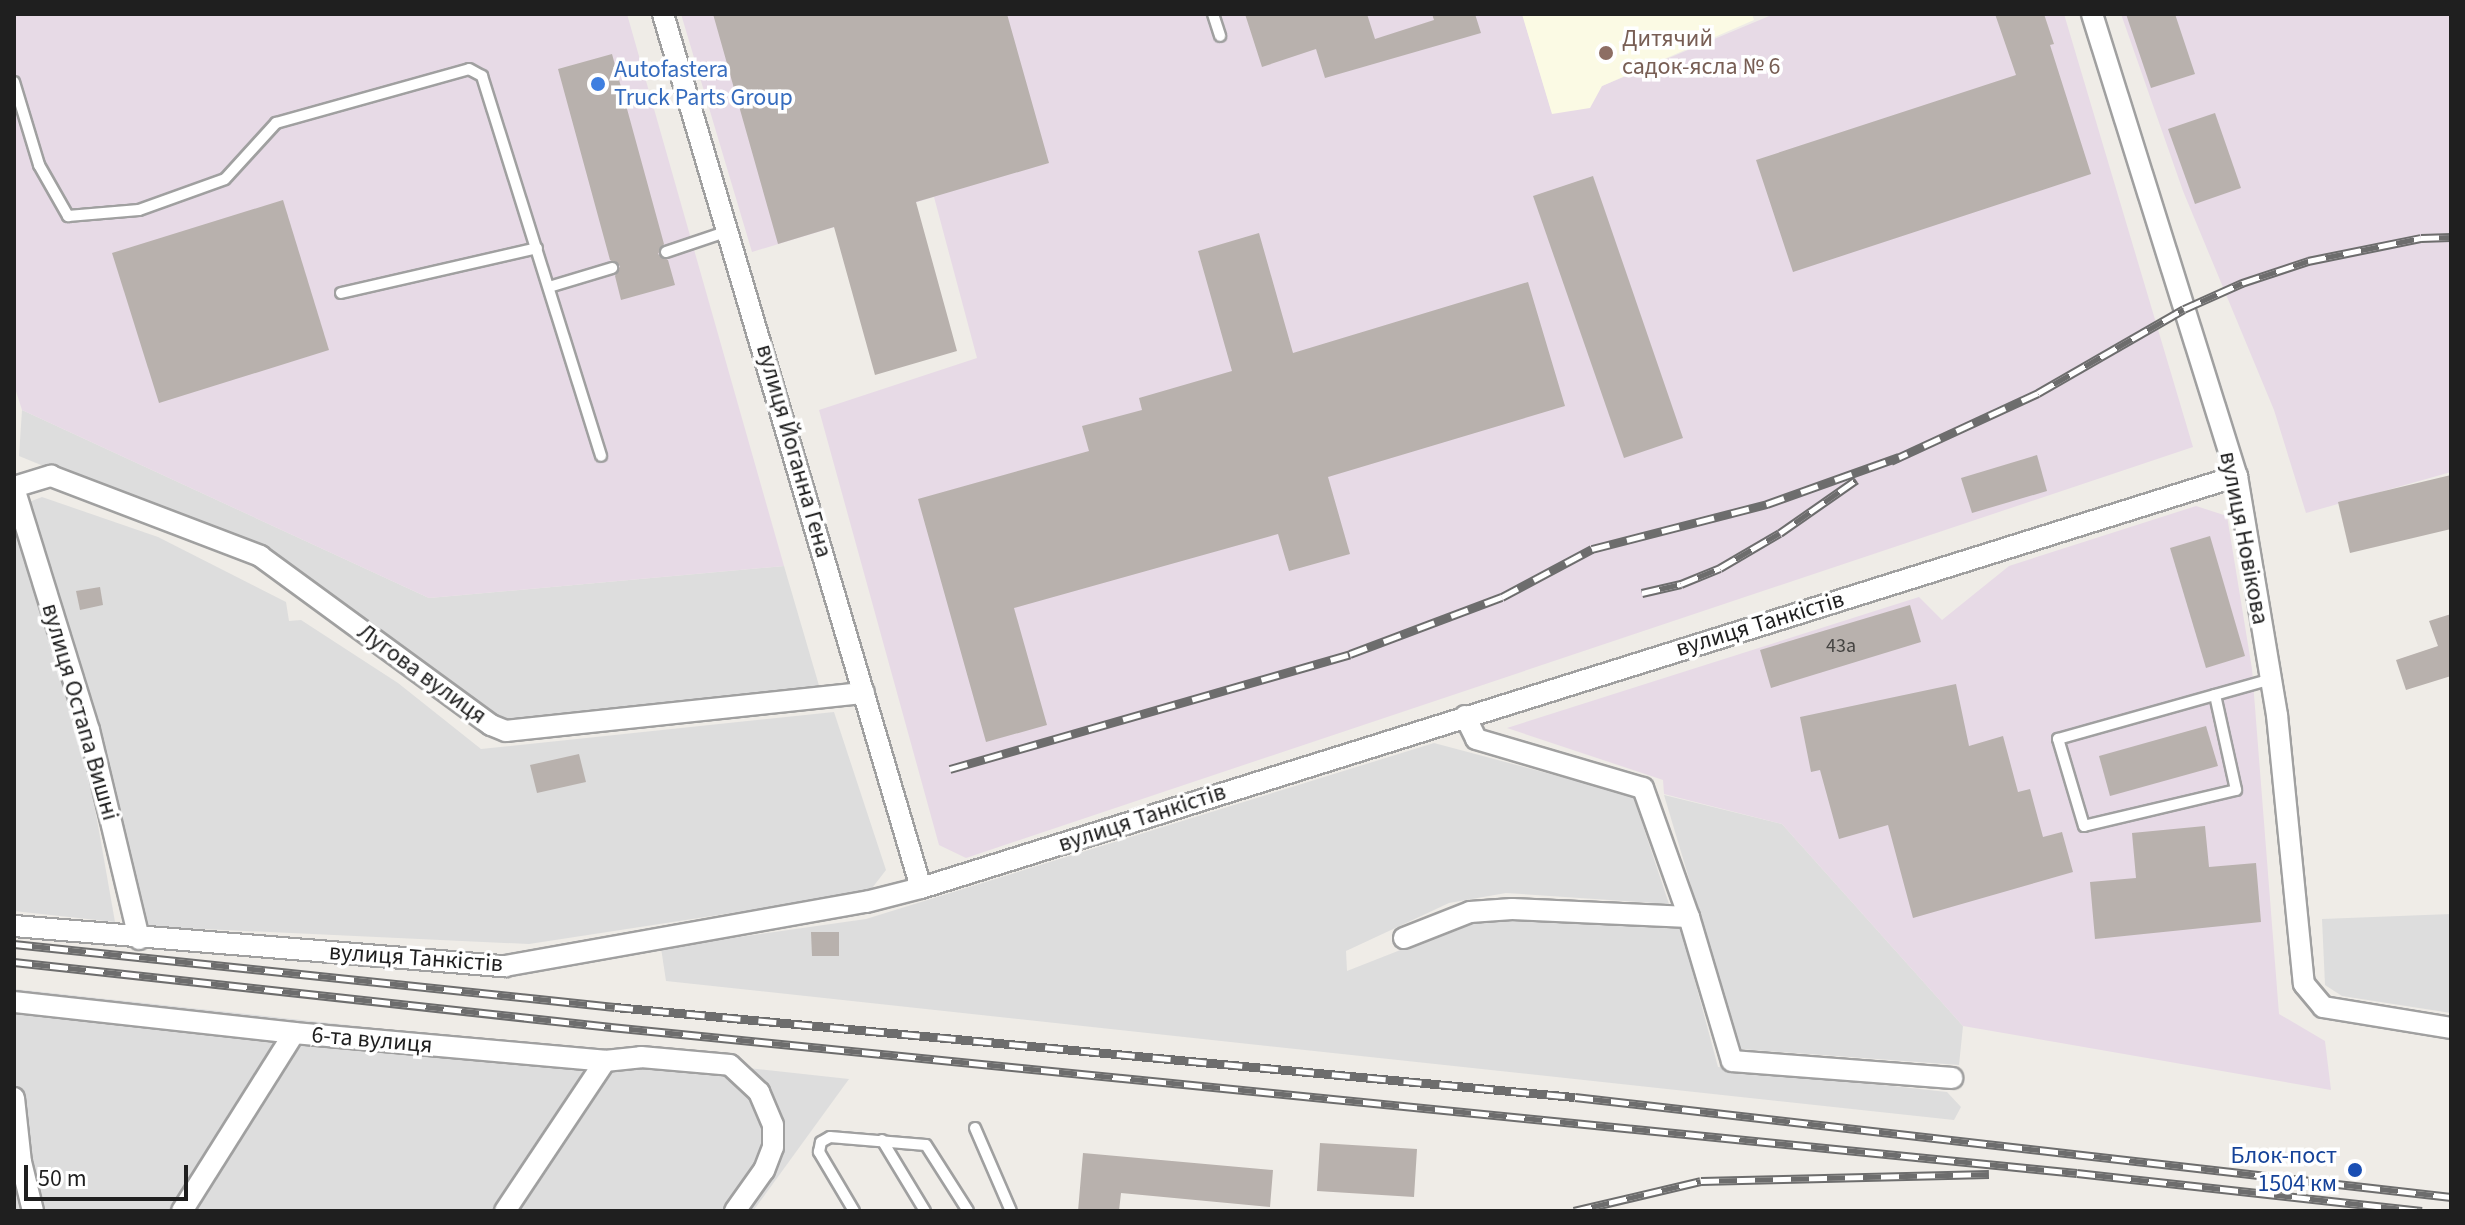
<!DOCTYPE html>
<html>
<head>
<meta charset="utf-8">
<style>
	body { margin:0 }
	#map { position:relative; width:2465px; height:1225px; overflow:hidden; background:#efece7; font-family:"Source Sans 3",sans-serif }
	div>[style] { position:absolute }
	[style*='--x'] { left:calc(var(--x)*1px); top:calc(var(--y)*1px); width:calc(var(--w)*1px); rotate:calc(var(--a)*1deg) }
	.residential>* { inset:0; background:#ddd }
	.industrial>* { inset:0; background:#e7dae6 }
	.education>* { inset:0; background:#fbfae4 }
	.building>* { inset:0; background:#b8b1ad }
	.roads { filter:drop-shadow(2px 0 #a0a0a0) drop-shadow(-2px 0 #a0a0a0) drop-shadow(0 2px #a0a0a0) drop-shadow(0 -2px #a0a0a0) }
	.service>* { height:10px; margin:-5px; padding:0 5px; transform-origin:5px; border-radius:5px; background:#fff }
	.minor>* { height:20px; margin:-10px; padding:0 10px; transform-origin:10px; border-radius:10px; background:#fff }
	.rail>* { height:9px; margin-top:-4.5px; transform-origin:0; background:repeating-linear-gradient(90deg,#fff 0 18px,#6d6d6d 0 36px); box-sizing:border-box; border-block:2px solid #6d6d6d }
	.dots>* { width:22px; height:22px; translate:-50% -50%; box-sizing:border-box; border:4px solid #fff; border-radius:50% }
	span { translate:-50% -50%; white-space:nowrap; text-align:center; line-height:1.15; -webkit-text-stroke:7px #fff; paint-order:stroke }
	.number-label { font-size:20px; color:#454442 }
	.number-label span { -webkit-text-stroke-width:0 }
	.education-label { font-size:24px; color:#785e54 }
	.left { translate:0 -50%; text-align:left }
	.shop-label { font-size:24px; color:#366cbe }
	.street-label { font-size:24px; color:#1f1f1f }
	.transit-label { font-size:24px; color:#164399 }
	.right { translate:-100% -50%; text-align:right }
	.frame { position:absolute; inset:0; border:16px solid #1f1f1f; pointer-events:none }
	.scale { position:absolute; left:24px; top:1165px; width:164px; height:36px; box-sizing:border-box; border:4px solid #1f1f1f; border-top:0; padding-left:10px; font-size:24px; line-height:28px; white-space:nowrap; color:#1f1f1f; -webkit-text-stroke:6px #fff; paint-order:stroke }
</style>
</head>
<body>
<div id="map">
	<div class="residential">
		<i style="clip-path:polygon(22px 410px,429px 598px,784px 566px,820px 689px,495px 721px,261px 555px,19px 456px)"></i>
		<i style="clip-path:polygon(42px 497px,158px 537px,286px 602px,289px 621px,301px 620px,398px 683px,481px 749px,834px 712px,886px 870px,869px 892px,529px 944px,138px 926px,24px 504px)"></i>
		<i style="clip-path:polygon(14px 503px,82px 734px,115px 922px,14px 911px)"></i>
		<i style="clip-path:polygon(1434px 743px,1633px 796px,1669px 904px,1506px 893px,1449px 903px,1346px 951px,1347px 971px,1464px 925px,1500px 919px,1681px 929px,1718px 1067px,1947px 1092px,1961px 1107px,1954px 1120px,666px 981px,661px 948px,866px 919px)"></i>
		<i style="clip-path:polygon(1664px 795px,1782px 824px,1963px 1026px,1959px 1065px,1740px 1049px)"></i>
		<i style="clip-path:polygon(2451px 914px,2451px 1013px,2342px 996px,2325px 985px,2322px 919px)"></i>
		<i style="clip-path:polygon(14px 989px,849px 1079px,753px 1211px,14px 1211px)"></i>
	</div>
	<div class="industrial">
		<i style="clip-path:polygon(14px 14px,627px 14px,784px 566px,429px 598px,22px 410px,14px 385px)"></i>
		<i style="clip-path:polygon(681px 14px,1522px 14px,1552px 113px,1602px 86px,1774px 14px,2064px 14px,2193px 447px,966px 858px,939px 845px,819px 410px,977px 358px,934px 197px,752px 252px)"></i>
		<i style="clip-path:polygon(2121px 14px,2451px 14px,2451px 472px,2306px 513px,2274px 410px,2183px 191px)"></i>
		<i style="clip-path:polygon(2196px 506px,2227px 516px,2252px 669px,2279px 1014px,2325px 1041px,2331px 1090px,1963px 1026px,1782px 824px,1664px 794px,1663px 780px,1507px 728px,1919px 597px,1942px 620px,2009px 566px)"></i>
	</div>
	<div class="education">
		<i style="clip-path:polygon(1522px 14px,1752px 14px,1754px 20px,1602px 86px,1590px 108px,1552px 114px)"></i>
	</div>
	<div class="building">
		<i style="clip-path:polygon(713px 14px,1007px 14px,1049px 163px,916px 202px,957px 351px,875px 375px,834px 227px,778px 244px)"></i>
		<i style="clip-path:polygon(1245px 14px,1367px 14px,1375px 39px,1434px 20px,1432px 14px,1475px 14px,1481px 33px,1325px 78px,1316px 49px,1262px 67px)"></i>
		<i style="clip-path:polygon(1995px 14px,2044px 14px,2054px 44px,2050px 45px,2091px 174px,1793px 272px,1756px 160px,2016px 75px)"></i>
		<i style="clip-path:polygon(2126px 14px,2175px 14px,2195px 74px,2151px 88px)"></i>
		<i style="clip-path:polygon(612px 54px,664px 244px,658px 254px,668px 260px,675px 285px,621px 300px,615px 276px,620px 266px,610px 260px,558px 69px)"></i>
		<i style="clip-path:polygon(2215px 113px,2241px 188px,2195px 204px,2168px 129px)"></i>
		<i style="clip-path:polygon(1593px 176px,1683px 438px,1624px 458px,1533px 196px)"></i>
		<i style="clip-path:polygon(283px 200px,329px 350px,159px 403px,112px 253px)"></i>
		<i style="clip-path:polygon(1259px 233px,1293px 353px,1528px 282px,1565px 406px,1328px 477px,1350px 554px,1289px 571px,1278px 534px,1014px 608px,1047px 725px,986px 742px,918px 499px,1089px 451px,1082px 426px,1142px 410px,1139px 398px,1232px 371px,1198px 251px)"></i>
		<i style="clip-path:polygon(2037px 455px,2047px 491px,1972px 513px,1961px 478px)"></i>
		<i style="clip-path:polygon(2451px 475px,2451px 529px,2350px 553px,2338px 502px)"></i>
		<i style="clip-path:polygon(2210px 536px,2245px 656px,2206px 668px,2170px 548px)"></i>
		<i style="clip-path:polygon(100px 587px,103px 605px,80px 610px,76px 591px)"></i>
		<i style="clip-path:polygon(1910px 605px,1921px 642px,1771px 688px,1760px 650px)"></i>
		<i style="clip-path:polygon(2451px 614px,2451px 676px,2406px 690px,2396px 660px,2438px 646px,2429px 621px)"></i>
		<i style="clip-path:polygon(1956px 684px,1969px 746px,2003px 736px,2018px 792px,2030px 789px,2043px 837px,2062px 832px,2073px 872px,1913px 918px,1888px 825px,1839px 839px,1820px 770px,1811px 772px,1800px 717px)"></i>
		<i style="clip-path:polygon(2206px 726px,2218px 766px,2110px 796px,2099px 756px)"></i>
		<i style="clip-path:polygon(579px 754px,586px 782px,537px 793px,530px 765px)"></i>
		<i style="clip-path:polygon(2205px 826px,2209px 867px,2256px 863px,2261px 922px,2095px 939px,2090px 882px,2136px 878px,2132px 833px)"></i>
		<i style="clip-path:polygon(811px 932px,839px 932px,839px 956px,812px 956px)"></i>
		<i style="clip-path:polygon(1320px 1143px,1417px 1149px,1414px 1197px,1317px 1191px)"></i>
		<i style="clip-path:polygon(1083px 1153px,1273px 1170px,1270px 1207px,1121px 1193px,1119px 1211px,1078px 1211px)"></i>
	</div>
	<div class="roads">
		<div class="service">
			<i style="--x:1213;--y:14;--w:23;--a:72"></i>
			<i style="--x:14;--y:82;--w:87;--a:73.2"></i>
			<i style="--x:39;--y:165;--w:59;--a:60.4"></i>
			<i style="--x:68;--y:216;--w:71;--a:-4.8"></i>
			<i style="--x:139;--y:210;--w:91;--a:-19.8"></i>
			<i style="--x:225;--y:179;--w:76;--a:-47.7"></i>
			<i style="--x:276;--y:123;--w:200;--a:-15.6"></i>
			<i style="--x:469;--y:69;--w:15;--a:28"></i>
			<i style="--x:482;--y:76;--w:398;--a:72.6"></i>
			<i style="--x:666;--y:252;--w:65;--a:-18.7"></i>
			<i style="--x:549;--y:287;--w:66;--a:-16.8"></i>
			<i style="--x:341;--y:293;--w:201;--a:-12.9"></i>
			<i style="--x:2215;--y:695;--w:97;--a:77.5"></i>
			<i style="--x:2236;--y:790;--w:156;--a:166.7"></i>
			<i style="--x:2084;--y:826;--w:91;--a:-106.6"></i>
			<i style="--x:2058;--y:739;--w:221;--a:-15.7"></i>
			<i style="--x:975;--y:1128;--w:90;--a:66.6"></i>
			<i style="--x:882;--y:1140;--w:83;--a:58.8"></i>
			<i style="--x:854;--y:1211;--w:69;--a:-120.7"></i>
			<i style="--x:819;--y:1152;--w:10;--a:-79"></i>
			<i style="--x:821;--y:1142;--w:10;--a:-29"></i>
			<i style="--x:830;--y:1137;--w:96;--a:4.8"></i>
			<i style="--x:926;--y:1145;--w:78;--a:57.5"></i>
		</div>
		<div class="minor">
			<i style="--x:663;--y:14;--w:911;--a:73.55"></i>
			<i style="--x:2092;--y:14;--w:484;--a:72.6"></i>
			<i style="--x:2237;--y:476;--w:242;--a:80.5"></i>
			<i style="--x:2277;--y:715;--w:270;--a:84.3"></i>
			<i style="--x:2304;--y:984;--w:30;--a:50"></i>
			<i style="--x:2323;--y:1007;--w:130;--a:9.3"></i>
			<i style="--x:14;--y:487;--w:39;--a:-17"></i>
			<i style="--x:51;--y:476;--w:224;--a:20.9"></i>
			<i style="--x:260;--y:556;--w:286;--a:36.2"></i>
			<i style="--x:491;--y:725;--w:16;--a:22"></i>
			<i style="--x:506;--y:731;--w:360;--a:-6.1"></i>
			<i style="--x:14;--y:488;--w:253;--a:72.8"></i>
			<i style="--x:89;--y:730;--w:215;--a:76.5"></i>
			<i style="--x:1465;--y:716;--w:25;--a:64"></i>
			<i style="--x:1476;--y:739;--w:174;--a:16.4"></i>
			<i style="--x:1643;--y:788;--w:137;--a:70.4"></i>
			<i style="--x:1689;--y:917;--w:150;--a:73.4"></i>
			<i style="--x:1732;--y:1061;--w:221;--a:4.4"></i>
			<i style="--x:14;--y:926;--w:493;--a:4.7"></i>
			<i style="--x:505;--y:966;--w:367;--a:-10.1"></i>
			<i style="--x:866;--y:902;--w:57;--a:-14.3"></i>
			<i style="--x:921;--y:888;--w:1379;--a:-17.38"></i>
			<i style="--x:1404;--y:938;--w:71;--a:-21.5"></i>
			<i style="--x:1470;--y:912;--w:42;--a:-4.1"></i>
			<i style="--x:1512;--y:909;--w:177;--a:2.6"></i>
			<i style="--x:14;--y:1002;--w:282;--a:6.3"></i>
			<i style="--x:294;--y:1033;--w:312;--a:5.1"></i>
			<i style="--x:605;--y:1061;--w:36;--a:-6"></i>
			<i style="--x:641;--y:1057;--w:89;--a:5.1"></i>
			<i style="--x:730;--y:1065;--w:40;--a:43"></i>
			<i style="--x:759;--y:1092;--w:36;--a:67"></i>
			<i style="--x:773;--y:1125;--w:22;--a:90"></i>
			<i style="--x:773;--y:1147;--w:25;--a:111"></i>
			<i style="--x:764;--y:1170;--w:50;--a:125.3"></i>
			<i style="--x:14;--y:1098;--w:64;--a:83.8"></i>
			<i style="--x:21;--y:1162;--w:50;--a:76.2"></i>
			<i style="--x:182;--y:1211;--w:210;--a:-57.8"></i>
			<i style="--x:505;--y:1211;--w:180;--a:-56.3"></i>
		</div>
	</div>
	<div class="rail">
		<i style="--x:1891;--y:461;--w:162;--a:-24.8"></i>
		<i style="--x:2038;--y:393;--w:168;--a:-29.9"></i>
		<i style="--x:2184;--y:309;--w:64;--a:-24.1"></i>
		<i style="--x:2242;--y:283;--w:70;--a:-18.4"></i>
		<i style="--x:2308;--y:261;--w:115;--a:-11.5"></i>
		<i style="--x:2421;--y:238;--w:30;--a:-2"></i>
		<i style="--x:1642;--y:593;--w:40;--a:-13"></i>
		<i style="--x:1681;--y:584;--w:42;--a:-22.3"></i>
		<i style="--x:1720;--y:568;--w:69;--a:-30.3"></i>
		<i style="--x:1780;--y:533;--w:93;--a:-34.9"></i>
		<i style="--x:950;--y:769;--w:416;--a:-16"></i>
		<i style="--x:1350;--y:654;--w:162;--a:-20.6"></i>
		<i style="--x:1502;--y:597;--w:102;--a:-28.1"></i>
		<i style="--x:1592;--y:549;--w:181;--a:-14.4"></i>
		<i style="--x:1767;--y:504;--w:140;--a:-19.6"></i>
		<i style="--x:14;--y:944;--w:604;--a:5.98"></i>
		<i style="--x:615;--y:1007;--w:964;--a:5.36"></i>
		<i style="--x:1575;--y:1097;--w:882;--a:6.51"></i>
		<i style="--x:14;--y:962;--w:601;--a:6.21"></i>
		<i style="--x:611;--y:1027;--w:1473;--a:5.69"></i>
		<i style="--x:2077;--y:1173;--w:347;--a:6.3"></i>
		<i style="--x:1574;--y:1211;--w:130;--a:-13.3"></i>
		<i style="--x:1701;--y:1181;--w:288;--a:-1.4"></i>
	</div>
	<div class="dots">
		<i style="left:1606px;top:53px;background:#8d6e63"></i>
		<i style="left:598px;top:84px;background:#3f7fe0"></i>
		<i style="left:2355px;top:1170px;background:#1a4fb4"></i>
	</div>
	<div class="number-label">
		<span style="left:1841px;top:646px">43а</span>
	</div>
	<div class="education-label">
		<span class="left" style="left:1622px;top:53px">Дитячий<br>садок-ясла № 6</span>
	</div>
	<div class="shop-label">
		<span class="left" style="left:614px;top:84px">Autofastera<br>Truck Parts Group</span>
	</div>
	<div class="street-label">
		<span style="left:794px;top:451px;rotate:74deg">вулиця Йоганна Гена</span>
		<span style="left:2244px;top:538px;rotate:79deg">вулиця Новікова</span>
		<span style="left:1760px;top:624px;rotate:-17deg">вулиця Танкістів</span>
		<span style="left:422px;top:674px;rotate:36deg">Лугова вулиця</span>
		<span style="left:80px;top:712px;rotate:74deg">вулиця Остапа Вишні</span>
		<span style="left:1142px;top:818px;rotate:-18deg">вулиця Танкістів</span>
		<span style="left:416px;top:958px;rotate:4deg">вулиця Танкістів</span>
		<span style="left:372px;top:1040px;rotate:5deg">6-та вулиця</span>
	</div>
	<div class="transit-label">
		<span class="right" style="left:2337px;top:1170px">Блок-пост<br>1504 км</span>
	</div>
	<div class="frame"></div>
	<div class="scale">50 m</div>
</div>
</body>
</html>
